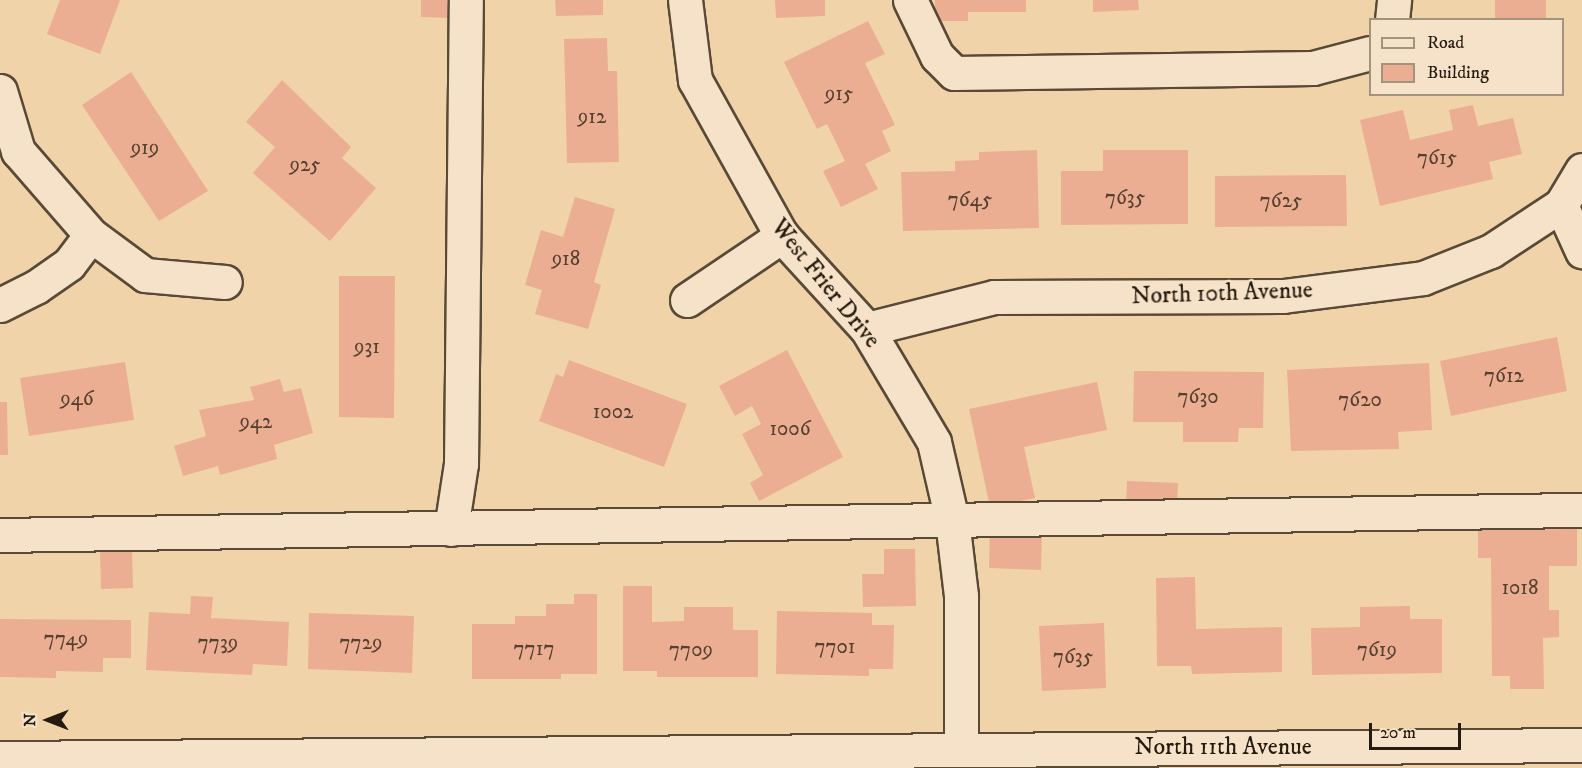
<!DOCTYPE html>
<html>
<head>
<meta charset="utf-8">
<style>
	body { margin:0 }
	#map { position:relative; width:1582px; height:768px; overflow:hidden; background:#f1d3aa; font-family:"IM FELL DW Pica",serif }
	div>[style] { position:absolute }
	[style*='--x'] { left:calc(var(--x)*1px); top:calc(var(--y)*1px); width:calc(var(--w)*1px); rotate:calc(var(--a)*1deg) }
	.building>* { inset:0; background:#ebae92 }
	.roads { filter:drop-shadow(2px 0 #584a36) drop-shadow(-2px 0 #584a36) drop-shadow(0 2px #584a36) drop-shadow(0 -2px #584a36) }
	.minor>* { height:33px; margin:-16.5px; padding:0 16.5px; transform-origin:16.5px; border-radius:16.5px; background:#f6e2c8 }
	span { translate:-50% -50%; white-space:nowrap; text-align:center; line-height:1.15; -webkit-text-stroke:4.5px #f6e2c8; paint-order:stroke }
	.number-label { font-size:21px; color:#564030 }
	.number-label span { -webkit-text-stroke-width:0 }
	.street-label { font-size:24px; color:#251c10 }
	.legend { position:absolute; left:1369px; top:18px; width:195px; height:78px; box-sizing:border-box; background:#f6e2c8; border:2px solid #a2937e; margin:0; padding:8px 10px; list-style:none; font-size:18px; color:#251c10 }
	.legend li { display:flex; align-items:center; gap:12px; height:30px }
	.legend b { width:30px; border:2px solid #a2937e }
	.north { position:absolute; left:18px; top:690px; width:60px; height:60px; -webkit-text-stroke:4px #f6e2c8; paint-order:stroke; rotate:270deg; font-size:16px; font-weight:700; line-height:24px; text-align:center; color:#251c10 }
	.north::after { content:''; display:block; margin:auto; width:21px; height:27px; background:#251c10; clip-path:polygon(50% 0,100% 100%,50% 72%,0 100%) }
	.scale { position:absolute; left:1369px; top:723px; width:92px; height:27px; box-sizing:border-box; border:3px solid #251c10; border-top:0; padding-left:8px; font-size:18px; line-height:21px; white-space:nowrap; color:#251c10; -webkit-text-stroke:4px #f6e2c8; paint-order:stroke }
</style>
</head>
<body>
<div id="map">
	<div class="building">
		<i style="clip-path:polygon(60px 0,120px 0,100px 54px,47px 34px)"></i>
		<i style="clip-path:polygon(421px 0,452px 0,452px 18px,421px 17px)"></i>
		<i style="clip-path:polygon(555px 0,603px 0,603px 15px,556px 16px)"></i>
		<i style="clip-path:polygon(775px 0,825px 0,825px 16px,776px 18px)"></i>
		<i style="clip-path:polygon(935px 0,1026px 0,1026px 12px,968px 12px,968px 21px,935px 21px)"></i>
		<i style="clip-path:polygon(1093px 0,1138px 0,1139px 10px,1093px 12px)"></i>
		<i style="clip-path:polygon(1495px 0,1546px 0,1546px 20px,1495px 20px)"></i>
		<i style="clip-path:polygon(868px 21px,885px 54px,865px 63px,895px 125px,882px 131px,891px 151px,865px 164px,878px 189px,841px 207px,823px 171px,845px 161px,827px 124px,817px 129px,784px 62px)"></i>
		<i style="clip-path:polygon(607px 38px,608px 71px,617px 71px,619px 162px,567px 163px,564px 39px)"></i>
		<i style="clip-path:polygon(131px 72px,208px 191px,159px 221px,82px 105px)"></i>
		<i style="clip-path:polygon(282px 80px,351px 147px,342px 158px,376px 188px,330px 241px,253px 173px,275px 147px,246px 122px)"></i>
		<i style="clip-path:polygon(1473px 105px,1478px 126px,1513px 118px,1522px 154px,1489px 162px,1493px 179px,1380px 206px,1360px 120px,1403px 110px,1410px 140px,1453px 130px,1449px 110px)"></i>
		<i style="clip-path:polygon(1037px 150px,1039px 228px,903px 231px,901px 172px,955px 171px,955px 161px,979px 160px,979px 152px)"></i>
		<i style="clip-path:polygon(1103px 150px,1188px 150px,1188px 224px,1061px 225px,1061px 171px,1103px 171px)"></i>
		<i style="clip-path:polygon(1346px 175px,1347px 226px,1215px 227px,1215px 176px)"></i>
		<i style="clip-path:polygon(575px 197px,615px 209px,594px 282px,601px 285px,588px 329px,535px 314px,542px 290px,525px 285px,541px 230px,563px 237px)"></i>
		<i style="clip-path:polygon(339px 276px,395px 276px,394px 418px,339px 417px)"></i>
		<i style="clip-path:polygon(1557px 337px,1567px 391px,1451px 416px,1440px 361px)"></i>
		<i style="clip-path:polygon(787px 350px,843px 457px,759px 501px,750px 483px,763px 475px,742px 434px,761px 424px,752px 406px,735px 416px,719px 386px)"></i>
		<i style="clip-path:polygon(569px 360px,687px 404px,664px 467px,539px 421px,556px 374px,563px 377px)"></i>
		<i style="clip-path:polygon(125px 362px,134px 420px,29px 436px,20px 378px)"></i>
		<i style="clip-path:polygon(1429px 363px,1432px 430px,1398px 432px,1399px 449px,1291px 451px,1287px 370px)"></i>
		<i style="clip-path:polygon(1134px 371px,1264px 372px,1263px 428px,1239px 428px,1238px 442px,1183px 442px,1183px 422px,1133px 422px)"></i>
		<i style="clip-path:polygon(280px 379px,284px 392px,301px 388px,313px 433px,274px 445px,277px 459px,220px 475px,218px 466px,183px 476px,174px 446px,206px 436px,199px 410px,254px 400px,250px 387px)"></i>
		<i style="clip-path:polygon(1097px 382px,1107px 430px,1024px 447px,1035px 498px,990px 507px,969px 409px)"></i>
		<i style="clip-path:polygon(0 402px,7px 402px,8px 455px,0 455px)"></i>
		<i style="clip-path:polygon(1127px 481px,1178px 483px,1177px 504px,1126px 503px)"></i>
		<i style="clip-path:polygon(1577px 529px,1577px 566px,1549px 566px,1549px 610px,1559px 610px,1559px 637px,1543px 638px,1544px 689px,1510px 689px,1510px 676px,1492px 676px,1491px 558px,1478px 558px,1478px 530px)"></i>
		<i style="clip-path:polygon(990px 530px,1042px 531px,1041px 570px,989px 568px)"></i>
		<i style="clip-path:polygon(884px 549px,915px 549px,916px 606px,863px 607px,862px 574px,884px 574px)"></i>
		<i style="clip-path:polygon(132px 550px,133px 588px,101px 589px,100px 551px)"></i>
		<i style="clip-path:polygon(1195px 577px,1196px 629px,1282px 627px,1282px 672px,1192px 674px,1191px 666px,1157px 666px,1156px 578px)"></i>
		<i style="clip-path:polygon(623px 586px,652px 586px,652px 622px,684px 621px,684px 607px,733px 607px,733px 630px,758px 630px,758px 677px,657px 677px,657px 671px,623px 671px)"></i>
		<i style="clip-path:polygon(574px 594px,597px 594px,597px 674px,561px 674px,561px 679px,472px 679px,472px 624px,515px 624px,515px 616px,546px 616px,546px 604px,574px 604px)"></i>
		<i style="clip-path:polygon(191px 596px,213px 597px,211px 618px,289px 622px,287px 666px,253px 664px,252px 675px,146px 670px,149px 612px,190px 614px)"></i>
		<i style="clip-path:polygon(1410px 606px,1410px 619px,1442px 619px,1442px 673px,1312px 675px,1311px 628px,1360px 627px,1360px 607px)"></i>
		<i style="clip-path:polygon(777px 611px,872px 613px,872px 625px,894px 625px,893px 669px,869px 669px,869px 676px,776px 674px)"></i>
		<i style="clip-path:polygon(309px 613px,414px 616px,412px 673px,308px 669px)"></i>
		<i style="clip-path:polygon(0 619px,131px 620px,131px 658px,103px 658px,103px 672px,56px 671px,56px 678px,0 677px)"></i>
		<i style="clip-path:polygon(1104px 623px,1106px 688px,1042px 691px,1039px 626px)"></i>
	</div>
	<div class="roads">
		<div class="minor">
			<i style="--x:685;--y:0;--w:81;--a:82.9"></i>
			<i style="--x:695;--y:80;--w:179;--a:60.9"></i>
			<i style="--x:782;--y:236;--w:126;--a:47.6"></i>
			<i style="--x:867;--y:329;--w:131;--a:59.3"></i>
			<i style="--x:934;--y:442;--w:80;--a:77"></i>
			<i style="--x:952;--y:520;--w:77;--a:83.2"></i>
			<i style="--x:961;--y:596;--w:154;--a:90"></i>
			<i style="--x:910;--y:0;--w:62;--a:64.3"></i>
			<i style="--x:937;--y:56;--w:24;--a:45"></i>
			<i style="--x:954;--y:73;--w:359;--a:-0.8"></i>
			<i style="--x:1313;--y:68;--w:59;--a:-14.7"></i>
			<i style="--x:1392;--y:20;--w:20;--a:-84"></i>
			<i style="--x:0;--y:91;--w:63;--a:73.3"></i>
			<i style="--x:18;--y:151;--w:111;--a:49"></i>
			<i style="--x:91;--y:235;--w:67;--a:36.5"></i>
			<i style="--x:145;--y:275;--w:80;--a:5"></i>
			<i style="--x:1582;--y:170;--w:41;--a:121"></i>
			<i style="--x:1561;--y:205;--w:51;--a:65.5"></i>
			<i style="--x:687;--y:300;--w:115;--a:-34"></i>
			<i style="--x:0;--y:305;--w:40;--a:-26.6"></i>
			<i style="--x:36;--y:287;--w:40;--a:-34.9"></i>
			<i style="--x:69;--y:264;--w:36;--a:-53"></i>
			<i style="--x:867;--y:329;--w:131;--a:-14.1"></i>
			<i style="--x:994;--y:297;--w:289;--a:-0.2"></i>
			<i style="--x:1283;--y:296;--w:141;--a:-7.3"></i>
			<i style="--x:1423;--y:278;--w:73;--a:-21.7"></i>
			<i style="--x:1491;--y:251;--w:84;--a:-33.3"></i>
			<i style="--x:451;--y:529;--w:66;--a:-81.3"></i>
			<i style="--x:461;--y:464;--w:464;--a:-89.4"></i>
			<i style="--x:0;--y:535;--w:1582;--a:-0.91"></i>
			<i style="--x:0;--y:758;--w:1582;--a:-0.47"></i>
		</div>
	</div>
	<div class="number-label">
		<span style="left:839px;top:94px">915</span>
		<span style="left:592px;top:117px">912</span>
		<span style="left:145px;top:148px">919</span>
		<span style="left:1437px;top:158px">7615</span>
		<span style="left:305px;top:165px">925</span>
		<span style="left:1125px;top:198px">7635</span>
		<span style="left:970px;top:200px">7645</span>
		<span style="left:1281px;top:201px">7625</span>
		<span style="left:566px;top:259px">918</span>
		<span style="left:367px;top:347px">931</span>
		<span style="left:1504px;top:376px">7612</span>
		<span style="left:1198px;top:397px">7630</span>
		<span style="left:77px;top:399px">946</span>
		<span style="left:1360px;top:400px">7620</span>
		<span style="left:613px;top:412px">1002</span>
		<span style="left:256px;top:422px">942</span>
		<span style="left:790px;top:429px">1006</span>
		<span style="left:1520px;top:588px">1018</span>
		<span style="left:66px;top:639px">7749</span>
		<span style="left:218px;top:643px">7739</span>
		<span style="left:361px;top:643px">7729</span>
		<span style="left:835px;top:647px">7701</span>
		<span style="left:534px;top:649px">7717</span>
		<span style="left:691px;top:650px">7709</span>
		<span style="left:1377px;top:650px">7619</span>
		<span style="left:1073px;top:657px">7635</span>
	</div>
	<div class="street-label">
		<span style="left:825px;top:284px;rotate:51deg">West Frier Drive</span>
		<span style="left:1222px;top:294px;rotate:-2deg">North 10th Avenue</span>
		<span style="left:1223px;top:748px">North 11th Avenue</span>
	</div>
	<ul class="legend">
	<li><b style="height:8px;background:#f6e2c8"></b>Road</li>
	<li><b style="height:16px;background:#ebae92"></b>Building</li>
	</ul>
	<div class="north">N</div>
	<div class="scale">20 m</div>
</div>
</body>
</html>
